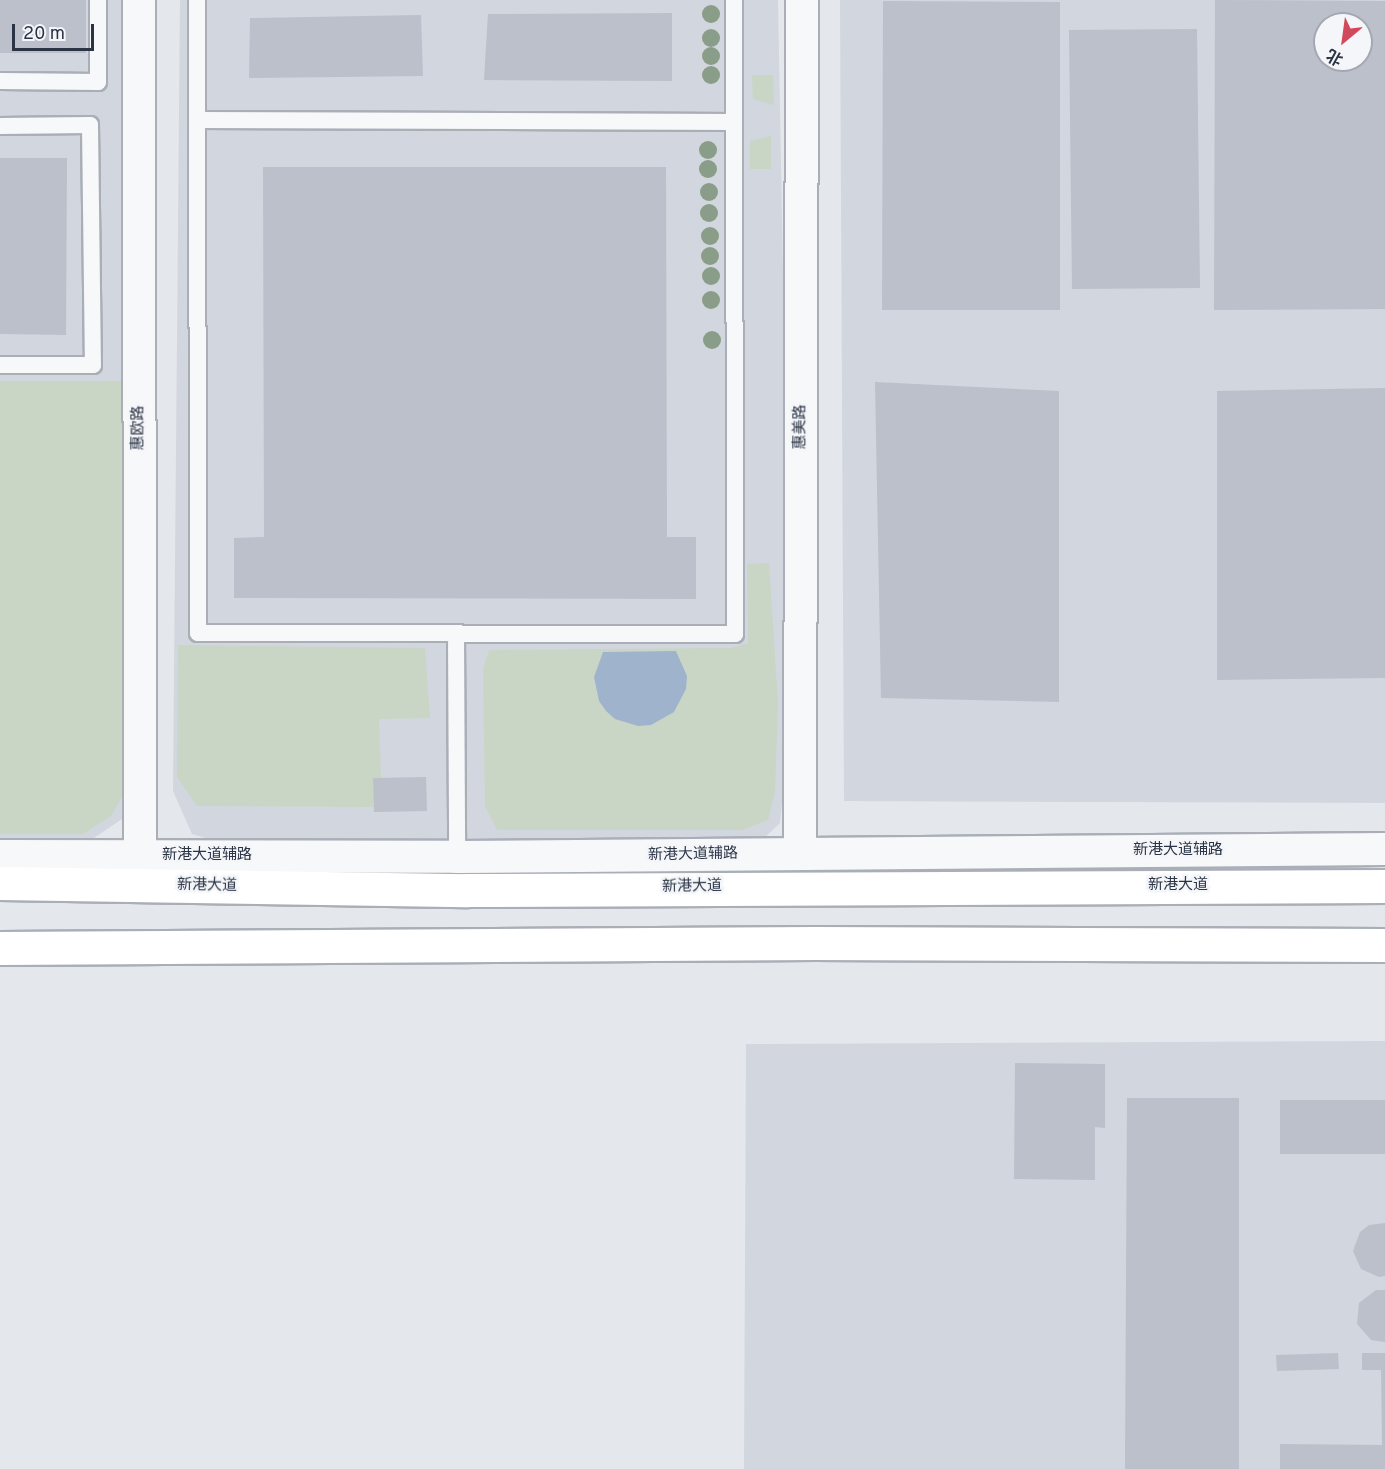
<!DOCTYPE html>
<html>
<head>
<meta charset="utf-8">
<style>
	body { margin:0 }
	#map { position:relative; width:1385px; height:1469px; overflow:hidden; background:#e4e7ec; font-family:Overpass,"Noto Sans SC",sans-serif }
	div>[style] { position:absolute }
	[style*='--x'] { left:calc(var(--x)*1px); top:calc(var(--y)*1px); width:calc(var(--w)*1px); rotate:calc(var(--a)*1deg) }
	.built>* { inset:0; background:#d2d6de }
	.green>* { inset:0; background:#c9d6c5 }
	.water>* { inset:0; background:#9fb4cc }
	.building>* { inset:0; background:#bbc0ca }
	.roads { filter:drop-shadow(2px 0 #a9aeb7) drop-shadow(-2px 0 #a9aeb7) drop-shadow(0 2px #a9aeb7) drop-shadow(0 -2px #a9aeb7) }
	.lane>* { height:16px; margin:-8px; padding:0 8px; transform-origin:8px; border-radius:8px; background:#f7f8fa }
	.street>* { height:32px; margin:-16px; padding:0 16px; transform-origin:16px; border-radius:16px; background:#f7f8fa }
	.primary>* { height:33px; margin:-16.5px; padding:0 16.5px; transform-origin:16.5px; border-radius:16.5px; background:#fff }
	.trees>* { width:18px; height:18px; margin:-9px; border-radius:50%; background:#899d89 }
	span { translate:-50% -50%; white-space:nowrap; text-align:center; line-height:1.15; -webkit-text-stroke:5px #f4f6f9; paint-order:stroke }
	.street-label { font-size:15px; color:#2b3445 }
	.north { position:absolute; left:1313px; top:12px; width:60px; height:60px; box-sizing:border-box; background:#f4f6f9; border:2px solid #a4a8b1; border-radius:50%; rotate:209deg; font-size:16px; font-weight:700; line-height:24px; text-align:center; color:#2b3445 }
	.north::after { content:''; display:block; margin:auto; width:21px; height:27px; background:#d1495b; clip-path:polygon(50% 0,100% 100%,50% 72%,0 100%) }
	.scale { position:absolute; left:12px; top:24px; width:82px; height:27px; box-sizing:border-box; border:3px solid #2b3445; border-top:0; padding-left:8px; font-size:18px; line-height:21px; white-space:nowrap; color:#2b3445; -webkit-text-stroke:4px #f4f6f9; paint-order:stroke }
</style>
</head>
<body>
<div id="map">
	<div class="built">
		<i style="clip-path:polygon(0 0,126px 0,130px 798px,122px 819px,88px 842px,0 843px)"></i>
		<i style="clip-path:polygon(180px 0,778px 0,791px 708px,780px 823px,763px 839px,226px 844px,192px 834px,173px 791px)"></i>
		<i style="clip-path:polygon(evenodd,840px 0,1385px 0,1385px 803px,844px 801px,840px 0,1325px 24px,1361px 24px,1361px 60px,1325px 60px,1325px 24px)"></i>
		<i style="clip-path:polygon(1385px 1041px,1385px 1469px,744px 1469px,746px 1044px)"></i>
	</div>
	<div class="green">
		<i style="clip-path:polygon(752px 75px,773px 75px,774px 105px,753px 99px)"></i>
		<i style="clip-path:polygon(771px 136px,771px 169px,750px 169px,750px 141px)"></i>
		<i style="clip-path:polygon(0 381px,122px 381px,125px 773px,122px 797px,111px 816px,83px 834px,0 834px)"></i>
		<i style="clip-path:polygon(769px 563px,778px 704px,775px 792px,768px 820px,742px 830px,497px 830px,485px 806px,483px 669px,489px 650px,731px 648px,748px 643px,747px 564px)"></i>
		<i style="clip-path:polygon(178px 645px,425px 648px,430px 718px,379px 719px,381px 778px,373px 778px,374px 807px,197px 806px,177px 777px)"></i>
	</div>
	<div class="water">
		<i style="clip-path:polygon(676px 651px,687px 676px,686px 689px,674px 712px,651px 725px,638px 726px,615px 719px,606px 711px,599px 701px,594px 677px,603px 652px)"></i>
	</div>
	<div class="building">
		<i style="clip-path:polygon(0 0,86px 0,86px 53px,0 53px)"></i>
		<i style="clip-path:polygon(evenodd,1215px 0,1385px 1px,1385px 309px,1214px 310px,1215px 0,1325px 24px,1361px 24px,1361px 60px,1325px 60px,1325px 24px)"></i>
		<i style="clip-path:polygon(883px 1px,1060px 2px,1060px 310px,882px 310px)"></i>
		<i style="clip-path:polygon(672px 13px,672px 81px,484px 80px,488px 14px)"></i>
		<i style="clip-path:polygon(421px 15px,423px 76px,249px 78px,250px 18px)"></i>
		<i style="clip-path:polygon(1197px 29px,1200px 288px,1072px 289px,1069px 30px)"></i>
		<i style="clip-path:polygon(0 158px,67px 158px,66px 335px,0 334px)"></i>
		<i style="clip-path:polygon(263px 167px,666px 167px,667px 537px,696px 537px,696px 599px,234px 598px,234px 538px,264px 537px)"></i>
		<i style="clip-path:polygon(875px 382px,1059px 391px,1059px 702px,881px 698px)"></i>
		<i style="clip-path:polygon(1385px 388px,1385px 678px,1217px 680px,1217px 391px)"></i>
		<i style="clip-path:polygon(426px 777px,427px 811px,374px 812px,373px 778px)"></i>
		<i style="clip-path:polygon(1015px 1063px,1105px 1064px,1105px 1128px,1095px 1127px,1095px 1180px,1014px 1179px)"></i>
		<i style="clip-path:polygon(1127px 1098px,1239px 1098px,1239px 1469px,1125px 1469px)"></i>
		<i style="clip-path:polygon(1280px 1100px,1385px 1100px,1385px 1154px,1280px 1154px)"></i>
		<i style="clip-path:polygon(1385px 1223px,1385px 1276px,1379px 1277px,1361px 1269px,1353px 1251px,1360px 1232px,1369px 1225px)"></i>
		<i style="clip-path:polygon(1376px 1290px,1385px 1290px,1385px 1342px,1371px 1340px,1357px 1324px,1359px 1303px)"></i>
		<i style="clip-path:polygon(1338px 1353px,1339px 1369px,1277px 1371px,1276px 1355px)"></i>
		<i style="clip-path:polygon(1362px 1353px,1385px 1353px,1385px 1469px,1280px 1469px,1280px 1444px,1382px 1445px,1381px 1370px,1362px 1370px)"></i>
	</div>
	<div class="roads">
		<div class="lane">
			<i style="--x:197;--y:0;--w:633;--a:89.91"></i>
			<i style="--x:198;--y:633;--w:537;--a:0.11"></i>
			<i style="--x:735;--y:634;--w:634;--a:-90.09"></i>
			<i style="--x:0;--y:81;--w:98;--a:0.6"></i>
			<i style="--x:98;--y:82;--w:82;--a:-90"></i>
			<i style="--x:197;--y:120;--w:537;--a:0.21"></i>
			<i style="--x:0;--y:126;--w:90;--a:-0.6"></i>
			<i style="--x:90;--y:125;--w:240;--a:89.3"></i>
			<i style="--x:93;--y:365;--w:93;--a:180"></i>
			<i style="--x:456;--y:634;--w:223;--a:89.7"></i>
		</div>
		<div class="street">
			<i style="--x:139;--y:0;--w:856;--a:89.93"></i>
			<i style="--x:800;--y:854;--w:854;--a:-89.87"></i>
			<i style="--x:0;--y:856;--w:457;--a:0.1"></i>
			<i style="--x:457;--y:857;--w:928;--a:-0.49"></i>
		</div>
		<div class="primary">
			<i style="--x:0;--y:883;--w:467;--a:0.9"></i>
			<i style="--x:467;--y:890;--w:918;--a:-0.25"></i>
			<i style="--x:0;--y:948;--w:814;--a:-0.35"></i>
			<i style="--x:814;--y:943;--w:571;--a:0.2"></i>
		</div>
	</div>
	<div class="trees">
		<i style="left:711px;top:14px"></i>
		<i style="left:711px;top:38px"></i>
		<i style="left:711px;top:56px"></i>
		<i style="left:711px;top:75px"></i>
		<i style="left:708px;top:150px"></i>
		<i style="left:708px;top:169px"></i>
		<i style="left:709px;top:192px"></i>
		<i style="left:709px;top:213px"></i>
		<i style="left:710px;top:236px"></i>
		<i style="left:710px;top:256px"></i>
		<i style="left:711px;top:276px"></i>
		<i style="left:711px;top:300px"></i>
		<i style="left:712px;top:340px"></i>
	</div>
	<div class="street-label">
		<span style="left:801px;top:427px;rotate:-90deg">惠美路</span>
		<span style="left:139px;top:428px;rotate:-90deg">惠欧路</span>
		<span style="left:1178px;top:851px">新港大道辅路</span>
		<span style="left:693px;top:855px;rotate:-1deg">新港大道辅路</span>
		<span style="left:207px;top:856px">新港大道辅路</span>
		<span style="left:207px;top:886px;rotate:1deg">新港大道</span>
		<span style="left:1178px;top:886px">新港大道</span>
		<span style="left:692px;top:887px;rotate:-1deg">新港大道</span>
	</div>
	<div class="north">北</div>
	<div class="scale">20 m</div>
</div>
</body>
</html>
